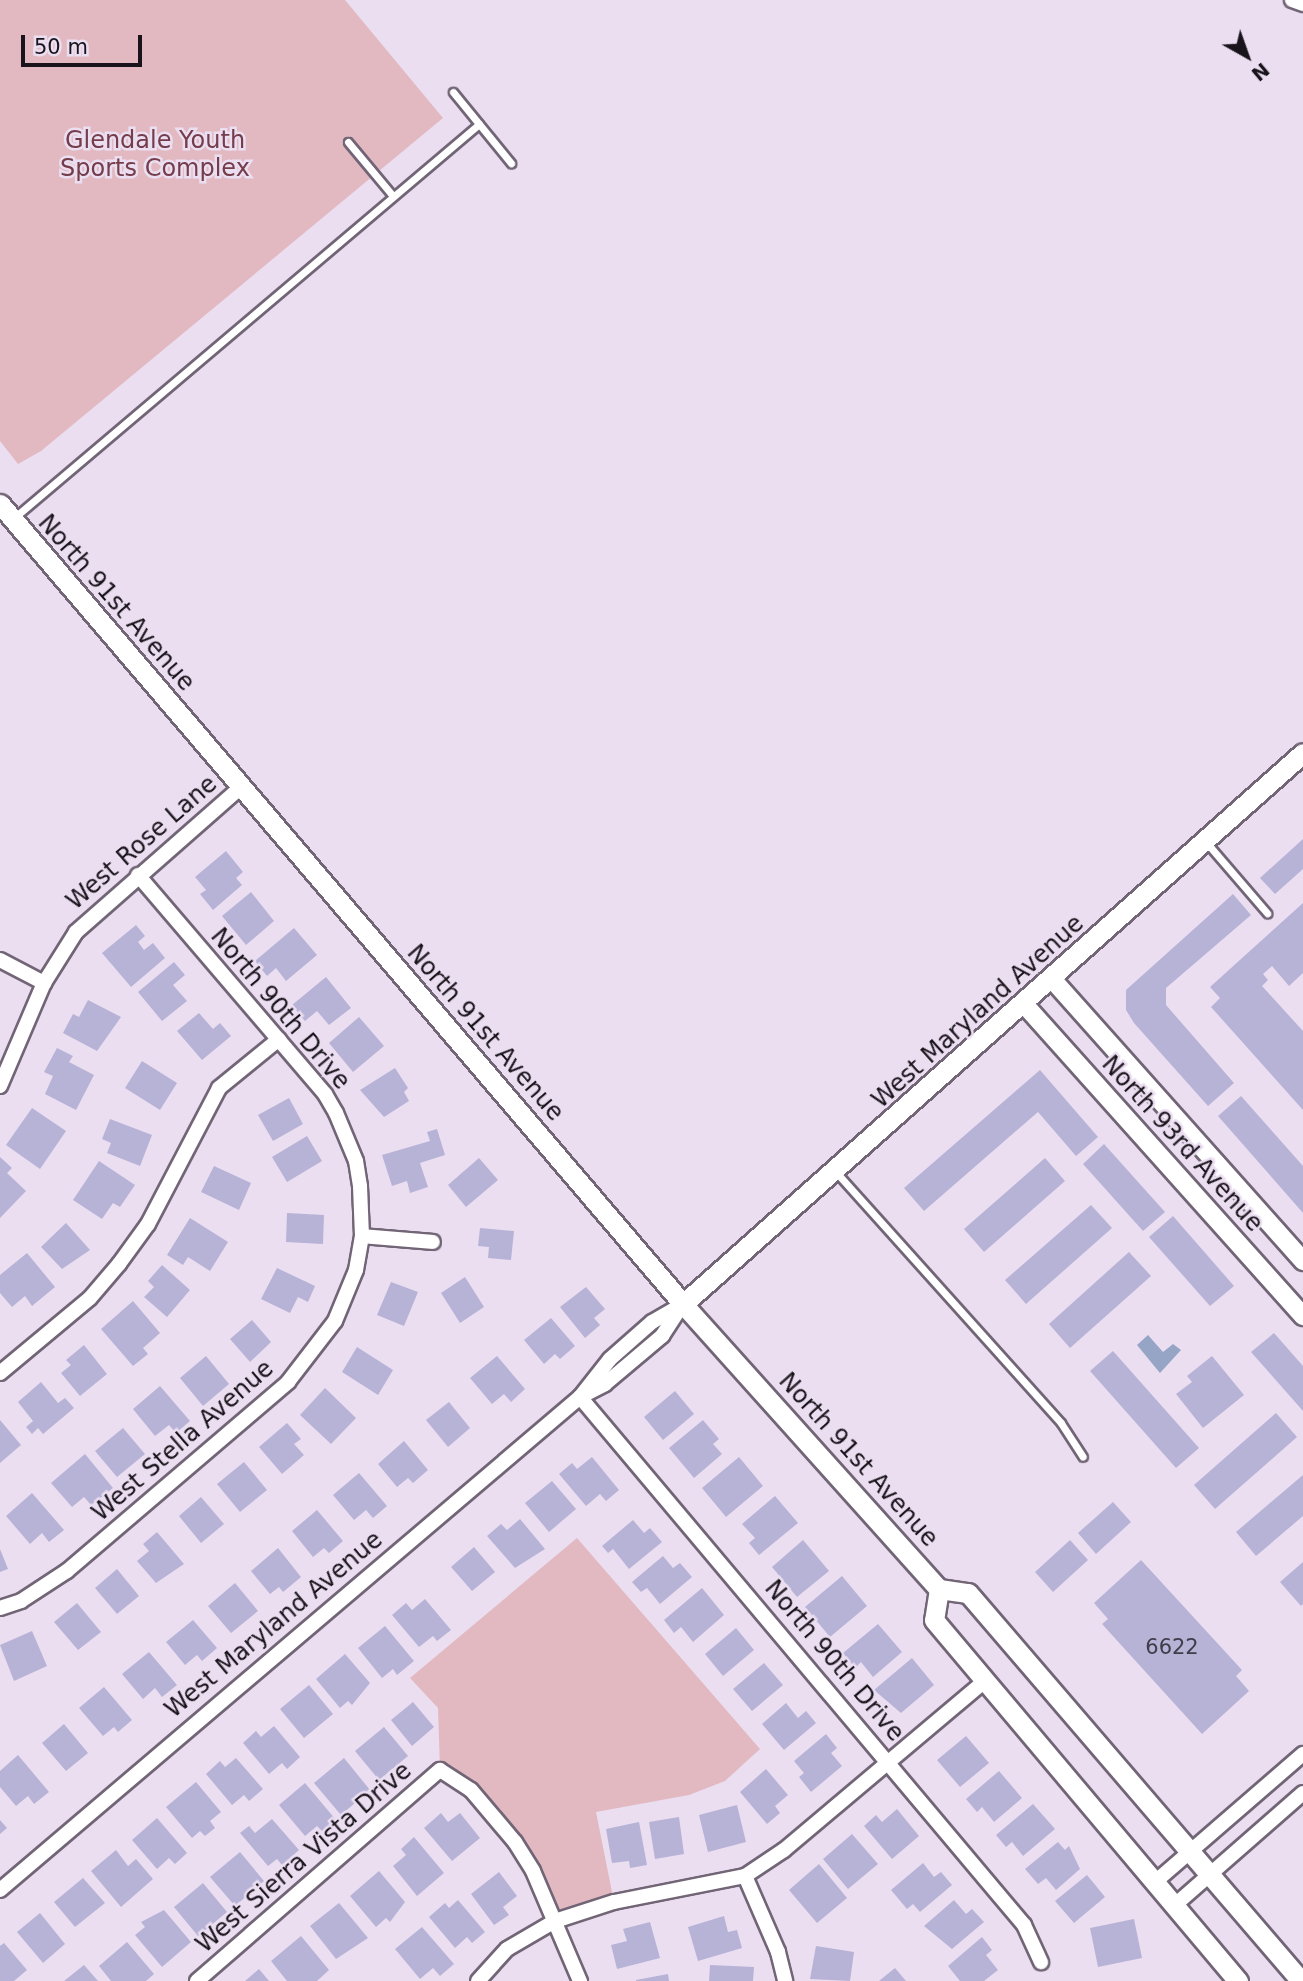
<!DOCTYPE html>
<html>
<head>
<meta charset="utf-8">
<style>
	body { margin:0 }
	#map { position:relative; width:1303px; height:1981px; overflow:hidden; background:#ebdef1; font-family:"DejaVu Sans",sans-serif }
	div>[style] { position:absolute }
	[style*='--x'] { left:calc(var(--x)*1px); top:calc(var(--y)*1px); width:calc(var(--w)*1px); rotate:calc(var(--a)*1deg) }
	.green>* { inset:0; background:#e2b9c1 }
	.water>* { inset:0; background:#96a5c5 }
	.building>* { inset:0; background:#b7b3d6 }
	.roads { filter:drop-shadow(2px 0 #716576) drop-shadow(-2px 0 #716576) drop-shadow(0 2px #716576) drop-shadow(0 -2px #716576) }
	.service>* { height:7px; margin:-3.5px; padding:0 3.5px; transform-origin:3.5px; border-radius:3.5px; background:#fff }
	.minor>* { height:14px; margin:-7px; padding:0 7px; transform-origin:7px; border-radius:7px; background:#fff }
	.tertiary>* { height:18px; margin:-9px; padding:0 9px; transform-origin:9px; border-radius:9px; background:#fff }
	.secondary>* { height:19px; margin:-9.5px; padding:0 9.5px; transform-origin:9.5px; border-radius:9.5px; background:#fff }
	span { translate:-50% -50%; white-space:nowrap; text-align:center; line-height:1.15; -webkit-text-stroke:5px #ebdef1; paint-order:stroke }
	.number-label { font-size:21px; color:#403c4a }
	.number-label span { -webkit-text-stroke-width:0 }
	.park-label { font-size:24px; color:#753c4a }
	.street-label { font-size:24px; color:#19141b }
	.north { position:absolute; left:1212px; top:21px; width:70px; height:70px; -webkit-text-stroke:5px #ebdef1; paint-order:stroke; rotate:140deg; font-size:19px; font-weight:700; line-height:28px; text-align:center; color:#19141b }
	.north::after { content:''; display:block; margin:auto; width:24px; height:32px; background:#19141b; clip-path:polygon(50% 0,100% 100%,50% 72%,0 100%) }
	.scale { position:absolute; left:21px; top:35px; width:121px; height:32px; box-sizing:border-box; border:4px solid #19141b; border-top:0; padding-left:9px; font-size:21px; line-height:24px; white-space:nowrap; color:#19141b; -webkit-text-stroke:5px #ebdef1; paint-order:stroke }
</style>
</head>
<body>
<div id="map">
	<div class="green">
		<i style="clip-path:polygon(0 0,345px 0,443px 118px,41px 451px,18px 464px,0 441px)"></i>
		<i style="clip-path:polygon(577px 1538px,760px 1749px,725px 1781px,689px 1795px,596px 1812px,614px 1902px,555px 1921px,515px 1842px,440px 1770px,438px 1708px,410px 1678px)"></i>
	</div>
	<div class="water">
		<i style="clip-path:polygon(1148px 1335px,1163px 1352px,1173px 1344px,1181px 1350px,1160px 1373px,1137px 1345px)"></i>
	</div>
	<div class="building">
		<i style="clip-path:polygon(1303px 839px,1303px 869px,1275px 894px,1260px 878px)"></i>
		<i style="clip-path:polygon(226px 851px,243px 872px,236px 878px,242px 885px,213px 910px,200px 894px,206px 890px,195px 877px)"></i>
		<i style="clip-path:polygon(251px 892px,274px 921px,246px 945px,222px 916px)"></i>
		<i style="clip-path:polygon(1233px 894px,1251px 915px,1166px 988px,1166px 1005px,1234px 1083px,1208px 1106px,1134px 1023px,1126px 1010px,1126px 990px)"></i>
		<i style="clip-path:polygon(1303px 903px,1303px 973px,1289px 986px,1272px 966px,1263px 974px,1268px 980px,1262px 986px,1303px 1031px,1303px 1110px,1211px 1007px,1220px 998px,1210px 987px)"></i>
		<i style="clip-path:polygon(136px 925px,145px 936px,138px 942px,144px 950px,153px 943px,165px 958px,131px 987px,102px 953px)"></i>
		<i style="clip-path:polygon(294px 928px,317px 955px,286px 981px,276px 968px,267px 976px,255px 961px)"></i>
		<i style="clip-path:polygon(174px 962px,185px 975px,173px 985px,187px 1001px,162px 1021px,138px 992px)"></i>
		<i style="clip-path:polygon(326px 977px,351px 1008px,329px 1025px,317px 1011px,305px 1021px,292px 1005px)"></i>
		<i style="clip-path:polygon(88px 1000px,121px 1017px,97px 1051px,63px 1033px,73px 1014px,79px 1017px)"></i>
		<i style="clip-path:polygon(199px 1013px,213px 1029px,220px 1023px,231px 1036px,202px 1060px,177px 1031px)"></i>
		<i style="clip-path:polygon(359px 1017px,384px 1046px,353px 1072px,329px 1043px)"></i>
		<i style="clip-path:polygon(57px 1048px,73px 1056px,69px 1062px,94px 1075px,76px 1110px,45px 1094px,53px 1076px,44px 1072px)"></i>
		<i style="clip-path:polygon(142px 1061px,177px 1083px,160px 1110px,125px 1088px)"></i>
		<i style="clip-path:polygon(395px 1068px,408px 1088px,404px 1092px,409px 1101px,384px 1117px,360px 1090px)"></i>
		<i style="clip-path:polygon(1040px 1070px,1098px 1137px,1076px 1156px,1038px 1112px,924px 1211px,904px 1188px)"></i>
		<i style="clip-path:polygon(1241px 1096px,1303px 1166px,1303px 1213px,1218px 1116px)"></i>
		<i style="clip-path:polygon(289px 1098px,303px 1124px,273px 1141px,258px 1115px)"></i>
		<i style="clip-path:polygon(32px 1108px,66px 1131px,40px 1169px,6px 1145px)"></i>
		<i style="clip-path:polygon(110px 1119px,152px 1135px,140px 1166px,107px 1153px,111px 1143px,102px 1139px)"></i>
		<i style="clip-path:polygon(437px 1129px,445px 1155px,420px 1163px,428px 1187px,410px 1193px,407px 1181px,392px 1186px,382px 1155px,430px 1141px,427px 1132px)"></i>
		<i style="clip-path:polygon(307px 1136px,322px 1161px,287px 1182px,272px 1157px)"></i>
		<i style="clip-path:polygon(1104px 1144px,1165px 1212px,1143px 1231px,1083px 1164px)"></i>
		<i style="clip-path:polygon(0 1157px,12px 1168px,7px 1173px,26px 1191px,0 1218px)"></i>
		<i style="clip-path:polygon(479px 1158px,498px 1180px,466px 1207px,448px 1185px)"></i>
		<i style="clip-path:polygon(1045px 1158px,1065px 1181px,984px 1252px,964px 1229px)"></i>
		<i style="clip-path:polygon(99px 1161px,135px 1185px,120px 1207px,113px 1203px,102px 1219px,73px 1200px)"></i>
		<i style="clip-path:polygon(214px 1166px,251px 1183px,239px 1210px,201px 1192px)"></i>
		<i style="clip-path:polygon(1091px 1205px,1112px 1228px,1026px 1304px,1005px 1280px)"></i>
		<i style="clip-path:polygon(287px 1213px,324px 1215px,323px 1244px,286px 1242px)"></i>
		<i style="clip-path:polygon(1173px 1216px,1234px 1286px,1210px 1306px,1149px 1237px)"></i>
		<i style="clip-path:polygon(190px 1218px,228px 1242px,210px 1271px,188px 1257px,183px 1265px,167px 1255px)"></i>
		<i style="clip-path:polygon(66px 1223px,90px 1250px,62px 1269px,41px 1247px)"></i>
		<i style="clip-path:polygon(480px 1228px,514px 1231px,511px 1260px,488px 1258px,489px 1247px,478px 1246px)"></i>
		<i style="clip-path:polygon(1129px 1252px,1151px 1276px,1070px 1348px,1049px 1324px)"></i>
		<i style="clip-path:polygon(27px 1253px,55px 1287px,32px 1306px,25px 1296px,12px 1307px,0 1293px,0 1275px)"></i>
		<i style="clip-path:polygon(162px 1265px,190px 1290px,167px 1317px,144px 1297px,154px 1287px,148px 1281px)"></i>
		<i style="clip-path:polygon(277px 1268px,315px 1286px,308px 1302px,298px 1297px,290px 1313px,261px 1299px)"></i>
		<i style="clip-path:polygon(465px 1277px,484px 1307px,460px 1323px,441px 1293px)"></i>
		<i style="clip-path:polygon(391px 1282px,418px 1292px,404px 1326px,377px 1315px)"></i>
		<i style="clip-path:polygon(586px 1287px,605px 1309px,594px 1318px,600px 1325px,585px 1338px,560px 1307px)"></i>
		<i style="clip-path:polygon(133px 1301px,160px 1333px,143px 1348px,148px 1354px,133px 1366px,101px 1329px)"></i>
		<i style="clip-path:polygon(551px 1318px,575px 1346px,560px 1359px,555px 1354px,544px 1364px,524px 1340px)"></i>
		<i style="clip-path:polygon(252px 1320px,271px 1342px,250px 1362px,230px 1339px)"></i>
		<i style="clip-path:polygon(1274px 1333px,1303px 1366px,1303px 1411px,1251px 1352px)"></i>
		<i style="clip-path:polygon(84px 1345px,107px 1374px,80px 1396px,61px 1373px,71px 1365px,66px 1360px)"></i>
		<i style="clip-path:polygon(357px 1347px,393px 1370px,378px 1395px,342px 1372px)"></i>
		<i style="clip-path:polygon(1113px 1351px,1199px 1448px,1176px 1468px,1090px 1371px)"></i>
		<i style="clip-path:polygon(206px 1356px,229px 1384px,203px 1406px,180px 1378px)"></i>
		<i style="clip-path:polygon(497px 1356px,525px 1389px,511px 1402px,504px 1394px,492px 1404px,470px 1378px)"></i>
		<i style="clip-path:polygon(1212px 1356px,1244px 1395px,1203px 1428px,1176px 1394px,1192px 1382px,1187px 1376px)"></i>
		<i style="clip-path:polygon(41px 1382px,58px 1403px,65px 1398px,74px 1408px,43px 1434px,38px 1428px,32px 1434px,26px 1427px,33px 1421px,18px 1402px)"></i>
		<i style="clip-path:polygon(160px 1386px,190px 1421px,176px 1433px,169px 1425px,155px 1436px,133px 1409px)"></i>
		<i style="clip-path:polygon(325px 1388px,356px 1418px,331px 1444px,300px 1415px)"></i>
		<i style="clip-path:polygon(675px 1391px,694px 1414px,663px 1440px,644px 1417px)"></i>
		<i style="clip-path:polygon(449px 1402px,470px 1428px,448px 1447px,426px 1420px)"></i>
		<i style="clip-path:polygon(1276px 1413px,1297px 1437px,1215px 1509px,1194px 1485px)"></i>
		<i style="clip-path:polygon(0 1420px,21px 1445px,0 1463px)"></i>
		<i style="clip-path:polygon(703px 1420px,719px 1439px,713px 1444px,722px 1454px,694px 1478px,669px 1448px)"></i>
		<i style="clip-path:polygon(287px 1423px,301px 1439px,294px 1444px,304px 1455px,282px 1474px,259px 1447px)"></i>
		<i style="clip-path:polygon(123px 1428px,145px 1454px,117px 1477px,95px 1451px)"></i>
		<i style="clip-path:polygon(404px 1441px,428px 1470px,413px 1483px,408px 1478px,397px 1487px,378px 1464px)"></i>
		<i style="clip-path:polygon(85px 1454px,113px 1488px,91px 1505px,84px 1497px,72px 1507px,51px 1483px)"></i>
		<i style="clip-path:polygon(592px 1457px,619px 1490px,606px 1501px,600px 1494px,586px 1506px,559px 1474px,572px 1463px,577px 1469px)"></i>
		<i style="clip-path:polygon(739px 1457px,763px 1486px,726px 1517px,702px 1488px)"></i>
		<i style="clip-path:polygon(244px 1462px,267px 1490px,240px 1512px,217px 1484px)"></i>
		<i style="clip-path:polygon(359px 1473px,387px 1506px,373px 1518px,366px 1510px,354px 1520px,333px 1495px)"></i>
		<i style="clip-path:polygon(1303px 1475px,1303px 1516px,1256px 1556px,1236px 1532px)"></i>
		<i style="clip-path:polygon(552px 1481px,576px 1509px,549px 1532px,525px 1503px)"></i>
		<i style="clip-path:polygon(32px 1493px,64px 1530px,49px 1542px,42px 1533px,30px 1544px,6px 1516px)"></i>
		<i style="clip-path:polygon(775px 1496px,798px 1523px,759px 1555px,749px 1543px,755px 1538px,742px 1524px)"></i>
		<i style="clip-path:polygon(201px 1497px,224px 1524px,201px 1543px,179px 1516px)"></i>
		<i style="clip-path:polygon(1113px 1502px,1131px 1522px,1096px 1554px,1078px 1533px)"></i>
		<i style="clip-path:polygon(317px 1510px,343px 1541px,329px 1553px,324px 1548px,313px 1557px,292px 1531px)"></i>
		<i style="clip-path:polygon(520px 1519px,545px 1549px,515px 1568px,487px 1536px,501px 1524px,507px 1530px)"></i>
		<i style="clip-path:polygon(633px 1520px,644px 1533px,650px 1528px,662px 1542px,629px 1569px,613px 1549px,608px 1553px,602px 1546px)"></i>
		<i style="clip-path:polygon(157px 1532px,184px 1564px,156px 1583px,137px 1561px,149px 1551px,143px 1544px)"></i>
		<i style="clip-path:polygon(803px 1540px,829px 1571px,797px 1597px,772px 1567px)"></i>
		<i style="clip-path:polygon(1070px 1540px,1088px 1560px,1053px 1592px,1035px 1572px)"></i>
		<i style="clip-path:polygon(474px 1547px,495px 1572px,472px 1591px,451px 1567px)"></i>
		<i style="clip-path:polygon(278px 1548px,301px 1577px,283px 1592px,279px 1587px,270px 1594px,251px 1571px)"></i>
		<i style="clip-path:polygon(0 1549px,8px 1569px,0 1572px)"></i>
		<i style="clip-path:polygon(663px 1556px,673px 1568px,680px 1563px,692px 1577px,660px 1604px,647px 1588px,641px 1592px,632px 1582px)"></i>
		<i style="clip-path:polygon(1141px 1560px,1242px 1670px,1236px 1676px,1249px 1691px,1202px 1734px,1102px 1624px,1108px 1619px,1094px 1603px)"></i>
		<i style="clip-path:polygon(1303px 1562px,1303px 1604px,1301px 1606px,1280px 1582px)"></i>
		<i style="clip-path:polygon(117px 1569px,139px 1596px,117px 1614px,95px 1588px)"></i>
		<i style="clip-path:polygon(842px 1576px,867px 1606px,830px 1637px,805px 1607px)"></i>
		<i style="clip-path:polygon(235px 1583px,258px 1611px,231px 1633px,208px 1606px)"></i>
		<i style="clip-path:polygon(702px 1588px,724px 1615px,693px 1642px,681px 1627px,674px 1633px,664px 1620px)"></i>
		<i style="clip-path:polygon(425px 1599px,451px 1630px,437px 1641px,433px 1636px,419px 1647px,392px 1615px,406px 1603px,412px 1610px)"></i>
		<i style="clip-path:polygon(77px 1603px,101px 1632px,78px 1650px,54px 1622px)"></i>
		<i style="clip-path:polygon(193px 1620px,217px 1648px,202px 1661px,197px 1655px,185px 1665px,166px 1642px)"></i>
		<i style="clip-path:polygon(878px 1624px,902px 1652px,873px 1677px,861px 1662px,855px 1668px,843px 1653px)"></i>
		<i style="clip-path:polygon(385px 1626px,414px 1661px,397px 1675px,393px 1669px,382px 1678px,358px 1648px)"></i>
		<i style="clip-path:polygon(736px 1628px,754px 1650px,723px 1676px,705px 1654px)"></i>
		<i style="clip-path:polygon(32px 1631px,47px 1666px,14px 1681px,0 1645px)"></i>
		<i style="clip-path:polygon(149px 1652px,177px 1685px,162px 1697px,155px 1688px,143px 1699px,122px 1674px)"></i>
		<i style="clip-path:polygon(345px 1654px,370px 1683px,352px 1705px,348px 1701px,340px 1708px,316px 1679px)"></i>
		<i style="clip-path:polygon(912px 1658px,934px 1685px,901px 1713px,874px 1690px)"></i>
		<i style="clip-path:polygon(764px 1663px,783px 1685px,752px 1711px,733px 1689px)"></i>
		<i style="clip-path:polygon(309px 1685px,333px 1714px,304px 1738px,280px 1709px)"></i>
		<i style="clip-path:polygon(104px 1687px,132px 1720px,118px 1732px,114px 1727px,103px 1736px,79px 1708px)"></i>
		<i style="clip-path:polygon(413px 1702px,434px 1727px,412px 1746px,391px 1720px)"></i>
		<i style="clip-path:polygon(786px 1703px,798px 1718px,806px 1711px,816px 1723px,784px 1750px,762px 1724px)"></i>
		<i style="clip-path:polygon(64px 1724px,88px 1753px,66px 1771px,42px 1743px)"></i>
		<i style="clip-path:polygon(274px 1726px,300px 1757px,287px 1769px,282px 1763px,269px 1774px,243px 1743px,256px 1731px,261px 1737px)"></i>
		<i style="clip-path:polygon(384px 1727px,408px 1756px,379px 1780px,355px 1751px)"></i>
		<i style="clip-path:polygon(826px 1734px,837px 1748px,831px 1753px,842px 1766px,811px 1792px,799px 1777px,804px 1773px,794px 1761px)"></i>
		<i style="clip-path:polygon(966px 1736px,989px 1763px,960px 1787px,937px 1760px)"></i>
		<i style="clip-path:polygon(18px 1755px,49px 1792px,34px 1804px,28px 1796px,16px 1806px,0 1787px,0 1771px)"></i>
		<i style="clip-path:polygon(236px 1758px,263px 1789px,249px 1801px,244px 1795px,232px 1805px,206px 1774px,220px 1761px,225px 1767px)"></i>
		<i style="clip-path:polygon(344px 1758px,370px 1790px,341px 1815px,314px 1783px)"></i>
		<i style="clip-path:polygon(766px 1769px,788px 1795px,775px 1806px,780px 1813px,767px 1824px,740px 1792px)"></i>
		<i style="clip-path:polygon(999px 1771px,1022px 1798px,994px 1822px,982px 1807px,977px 1812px,966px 1799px)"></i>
		<i style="clip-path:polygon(196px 1782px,221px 1812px,210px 1821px,215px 1828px,205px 1836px,200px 1831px,192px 1838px,166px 1807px)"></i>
		<i style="clip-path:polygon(305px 1783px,336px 1820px,322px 1831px,317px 1826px,305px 1836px,279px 1805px)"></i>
		<i style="clip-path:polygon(1033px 1804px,1055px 1829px,1023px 1856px,1012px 1842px,1006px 1847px,996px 1835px)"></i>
		<i style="clip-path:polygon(737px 1805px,746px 1842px,708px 1852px,699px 1815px)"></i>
		<i style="clip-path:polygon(897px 1809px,919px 1836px,892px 1859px,864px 1826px,876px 1815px,882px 1822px)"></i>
		<i style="clip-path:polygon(441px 1813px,448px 1822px,460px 1813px,480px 1838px,452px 1861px,424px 1828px)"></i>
		<i style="clip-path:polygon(679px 1817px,684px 1854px,655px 1859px,649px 1822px)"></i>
		<i style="clip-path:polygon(157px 1818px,187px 1853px,175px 1864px,169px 1858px,157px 1869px,132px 1840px)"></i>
		<i style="clip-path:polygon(272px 1819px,299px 1850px,282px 1865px,277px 1859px,268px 1866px,240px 1833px,249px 1826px,255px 1833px)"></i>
		<i style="clip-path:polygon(0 1820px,7px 1828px,0 1834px)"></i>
		<i style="clip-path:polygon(639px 1822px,647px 1865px,630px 1868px,629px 1861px,612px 1863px,606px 1829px)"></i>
		<i style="clip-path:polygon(852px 1834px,878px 1864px,848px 1889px,823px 1859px)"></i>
		<i style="clip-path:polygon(414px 1837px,444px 1873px,417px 1896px,393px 1866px,406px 1855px,401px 1849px)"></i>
		<i style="clip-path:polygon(1058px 1842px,1065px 1850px,1069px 1846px,1080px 1869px,1056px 1890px,1046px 1878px,1038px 1884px,1025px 1869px)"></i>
		<i style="clip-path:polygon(116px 1850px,128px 1866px,136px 1859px,153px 1879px,121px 1907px,91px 1871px)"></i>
		<i style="clip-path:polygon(240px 1852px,264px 1881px,235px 1906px,210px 1877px)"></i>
		<i style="clip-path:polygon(923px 1863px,934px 1877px,941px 1872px,952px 1885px,920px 1912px,913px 1904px,907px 1909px,891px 1890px)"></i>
		<i style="clip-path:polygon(819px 1864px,847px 1898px,817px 1923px,789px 1890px)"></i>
		<i style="clip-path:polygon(379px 1871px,405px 1902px,390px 1922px,386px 1918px,376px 1927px,350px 1896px)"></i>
		<i style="clip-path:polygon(499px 1872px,517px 1896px,503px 1907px,509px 1915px,494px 1925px,471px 1894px)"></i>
		<i style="clip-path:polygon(1087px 1875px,1105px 1897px,1074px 1923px,1055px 1901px)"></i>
		<i style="clip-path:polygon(83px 1878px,105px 1903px,75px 1927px,54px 1902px)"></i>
		<i style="clip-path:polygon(203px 1883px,227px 1912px,198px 1936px,174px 1907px)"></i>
		<i style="clip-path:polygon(458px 1900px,485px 1932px,472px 1943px,467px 1937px,455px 1948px,429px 1917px,445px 1903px,449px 1908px)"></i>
		<i style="clip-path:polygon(954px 1900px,966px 1914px,972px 1909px,984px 1922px,952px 1949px,924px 1926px)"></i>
		<i style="clip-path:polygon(339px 1903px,368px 1938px,336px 1959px,310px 1926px)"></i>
		<i style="clip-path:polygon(164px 1910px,191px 1942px,162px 1967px,135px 1935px,145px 1927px,141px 1922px)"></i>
		<i style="clip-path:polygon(40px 1913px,65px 1944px,43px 1963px,17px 1932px)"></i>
		<i style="clip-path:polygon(724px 1916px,728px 1932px,737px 1930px,742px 1948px,698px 1961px,688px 1927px)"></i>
		<i style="clip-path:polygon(1134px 1919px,1142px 1958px,1098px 1967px,1090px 1928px)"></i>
		<i style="clip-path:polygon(650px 1922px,660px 1958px,617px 1969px,611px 1945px,627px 1941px,623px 1929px)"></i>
		<i style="clip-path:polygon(422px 1927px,454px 1964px,440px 1976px,433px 1968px,420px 1979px,395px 1949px)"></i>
		<i style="clip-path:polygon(301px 1936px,329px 1970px,317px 1981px,287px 1981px,271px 1961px)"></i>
		<i style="clip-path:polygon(982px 1937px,992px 1950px,986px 1955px,998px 1970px,984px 1981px,960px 1981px,948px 1966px)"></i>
		<i style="clip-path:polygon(127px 1942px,154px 1974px,146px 1981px,111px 1981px,99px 1966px)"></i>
		<i style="clip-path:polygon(4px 1943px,27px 1970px,14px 1981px,0 1981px,0 1946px)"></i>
		<i style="clip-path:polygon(816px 1946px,854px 1952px,850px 1981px,810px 1979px)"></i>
		<i style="clip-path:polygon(84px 1965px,98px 1981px,64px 1981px)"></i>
		<i style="clip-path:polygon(710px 1965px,754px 1967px,753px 1981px,709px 1981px)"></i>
		<i style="clip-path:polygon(895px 1968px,906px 1981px,879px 1981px)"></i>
		<i style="clip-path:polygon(259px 1969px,269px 1981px,245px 1981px)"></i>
		<i style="clip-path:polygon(668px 1974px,669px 1981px,636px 1981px,636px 1980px)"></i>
	</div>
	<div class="roads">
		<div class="service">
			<i style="--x:453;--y:92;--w:92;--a:50.8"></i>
			<i style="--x:348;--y:142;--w:70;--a:50.2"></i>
			<i style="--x:15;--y:517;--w:608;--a:-40.26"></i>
			<i style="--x:1206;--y:842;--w:94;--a:49.3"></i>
			<i style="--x:835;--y:1171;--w:338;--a:48.1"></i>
			<i style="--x:1061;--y:1423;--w:40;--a:57.1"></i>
		</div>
		<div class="minor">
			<i style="--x:1292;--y:0;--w:12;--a:20"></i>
			<i style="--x:0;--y:960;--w:50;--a:27.6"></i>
			<i style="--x:0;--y:1086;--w:112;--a:-66.9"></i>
			<i style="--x:44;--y:983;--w:60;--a:-57.9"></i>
			<i style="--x:76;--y:932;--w:221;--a:-41.3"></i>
			<i style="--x:362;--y:1236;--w:71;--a:4.8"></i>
			<i style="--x:0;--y:1373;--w:117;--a:-39.8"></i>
			<i style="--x:90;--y:1298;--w:45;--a:-49.5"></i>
			<i style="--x:119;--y:1264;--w:49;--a:-54.1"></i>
			<i style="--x:148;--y:1224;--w:153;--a:-62.4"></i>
			<i style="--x:219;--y:1088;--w:77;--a:-39.2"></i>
			<i style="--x:580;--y:1397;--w:690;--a:49.94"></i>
			<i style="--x:1024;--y:1925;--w:41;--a:65.3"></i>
			<i style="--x:580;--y:1397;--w:48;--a:-51.7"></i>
			<i style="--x:610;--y:1359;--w:56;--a:-41.4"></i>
			<i style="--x:652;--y:1322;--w:30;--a:-30"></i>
			<i style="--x:0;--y:1608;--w:22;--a:-18"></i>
			<i style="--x:21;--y:1601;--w:55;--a:-33.1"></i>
			<i style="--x:67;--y:1571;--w:291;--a:-40.5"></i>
			<i style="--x:288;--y:1382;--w:77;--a:-52.4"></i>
			<i style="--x:335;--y:1321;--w:55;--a:-67.6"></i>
			<i style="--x:356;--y:1270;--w:35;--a:-80"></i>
			<i style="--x:362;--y:1236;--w:50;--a:-92.3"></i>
			<i style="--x:360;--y:1186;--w:25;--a:-99"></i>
			<i style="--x:356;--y:1161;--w:52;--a:-112.6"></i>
			<i style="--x:336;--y:1113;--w:22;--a:-120"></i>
			<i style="--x:325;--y:1094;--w:288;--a:-130.5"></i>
			<i style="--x:745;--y:1876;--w:83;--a:66.5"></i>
			<i style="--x:778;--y:1952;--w:30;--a:76"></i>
			<i style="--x:1155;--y:1882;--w:196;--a:-40.9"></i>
			<i style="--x:0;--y:1890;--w:761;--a:-40.36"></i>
			<i style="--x:580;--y:1397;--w:28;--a:-27"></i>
			<i style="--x:605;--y:1384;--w:75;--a:-40.1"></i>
			<i style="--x:662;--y:1336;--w:38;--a:-57"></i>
			<i style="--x:1175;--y:1905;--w:170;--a:-41.2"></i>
			<i style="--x:197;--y:1981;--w:322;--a:-41"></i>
			<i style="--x:440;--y:1770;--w:37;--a:33"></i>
			<i style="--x:471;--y:1790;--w:68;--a:49.8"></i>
			<i style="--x:515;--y:1842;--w:34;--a:58"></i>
			<i style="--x:533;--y:1871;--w:120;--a:66.9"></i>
			<i style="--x:478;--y:1981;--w:43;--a:-47.8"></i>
			<i style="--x:507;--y:1949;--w:56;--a:-30.3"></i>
			<i style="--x:555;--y:1921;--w:62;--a:-17.9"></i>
			<i style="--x:614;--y:1902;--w:134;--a:-11.2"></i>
			<i style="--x:745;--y:1876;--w:47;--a:-33.7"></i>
			<i style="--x:784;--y:1850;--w:263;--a:-40.1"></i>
		</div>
		<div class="tertiary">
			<i style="--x:1052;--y:979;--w:378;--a:48.3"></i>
			<i style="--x:1024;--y:1004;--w:419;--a:48.2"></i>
		</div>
		<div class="secondary">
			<i style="--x:0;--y:504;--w:1052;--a:49.51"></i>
			<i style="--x:683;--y:1304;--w:383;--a:48.1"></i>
			<i style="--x:939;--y:1589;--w:29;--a:8"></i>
			<i style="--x:968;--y:1593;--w:511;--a:49.36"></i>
			<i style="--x:683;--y:1304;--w:829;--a:-41.63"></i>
			<i style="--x:939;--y:1589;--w:31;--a:99"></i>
			<i style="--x:934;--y:1620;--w:472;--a:49.9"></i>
		</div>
	</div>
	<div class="number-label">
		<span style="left:1172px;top:1647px">6622</span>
	</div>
	<div class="park-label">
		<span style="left:155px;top:155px">Glendale Youth<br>Sports Complex</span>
	</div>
	<div class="street-label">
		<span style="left:116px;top:603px;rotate:49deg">North 91st Avenue</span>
		<span style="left:142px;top:843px;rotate:-41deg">West Rose Lane</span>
		<span style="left:280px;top:1009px;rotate:50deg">North 90th Drive</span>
		<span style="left:978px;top:1012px;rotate:-42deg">West Maryland Avenue</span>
		<span style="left:485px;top:1033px;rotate:49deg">North 91st Avenue</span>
		<span style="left:1182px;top:1144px;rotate:48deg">North 93rd Avenue</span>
		<span style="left:183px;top:1441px;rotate:-41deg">West Stella Avenue</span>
		<span style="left:858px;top:1460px;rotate:48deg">North 91st Avenue</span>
		<span style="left:274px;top:1625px;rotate:-40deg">West Maryland Avenue</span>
		<span style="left:834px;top:1661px;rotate:50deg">North 90th Drive</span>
		<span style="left:304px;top:1858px;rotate:-41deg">West Sierra Vista Drive</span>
	</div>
	<div class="north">N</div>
	<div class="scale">50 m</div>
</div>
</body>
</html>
